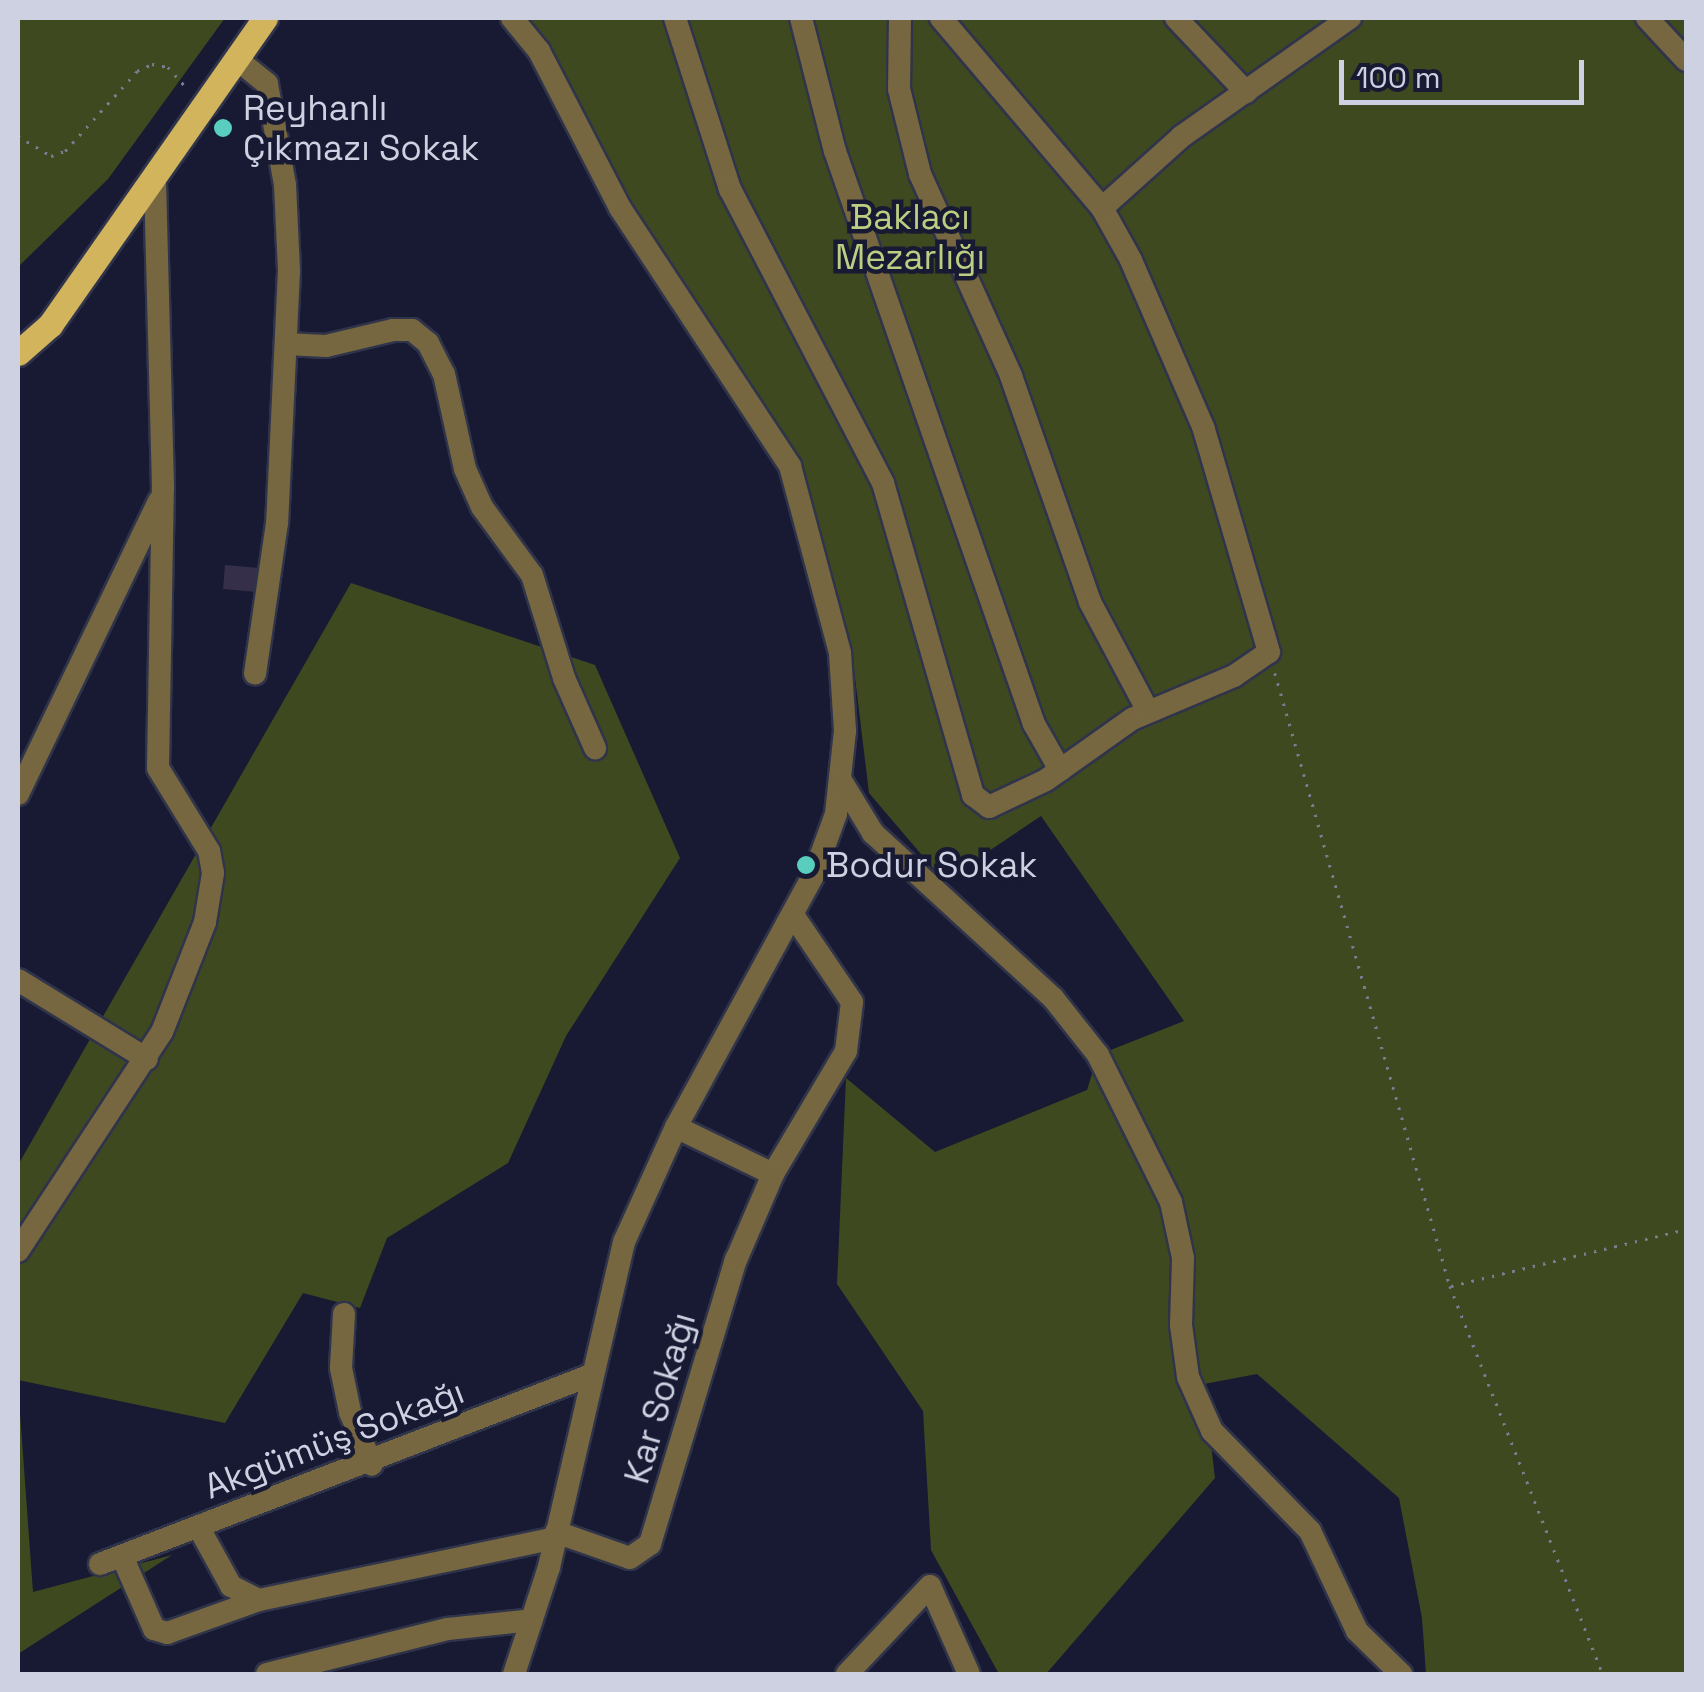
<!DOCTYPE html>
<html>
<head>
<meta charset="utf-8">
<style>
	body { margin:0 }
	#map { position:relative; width:1704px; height:1692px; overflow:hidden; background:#171a32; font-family:"Space Grotesk",sans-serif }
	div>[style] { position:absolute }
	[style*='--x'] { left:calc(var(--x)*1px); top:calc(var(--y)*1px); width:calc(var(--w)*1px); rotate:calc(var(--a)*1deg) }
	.green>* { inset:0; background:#3f4920 }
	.building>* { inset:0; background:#352f49 }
	.path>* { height:2.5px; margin-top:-1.25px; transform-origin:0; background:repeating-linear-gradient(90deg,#7a7d91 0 2.5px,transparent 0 10.5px) }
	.roads { filter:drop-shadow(2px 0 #30344a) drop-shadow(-2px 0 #30344a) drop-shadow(0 2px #30344a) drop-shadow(0 -2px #30344a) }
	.minor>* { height:22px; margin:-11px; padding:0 11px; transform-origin:11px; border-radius:11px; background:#766740 }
	.major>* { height:25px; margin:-12.5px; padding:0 12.5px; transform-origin:12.5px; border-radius:12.5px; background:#d2b45d }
	.dots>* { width:28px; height:28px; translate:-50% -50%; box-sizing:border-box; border:5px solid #171a32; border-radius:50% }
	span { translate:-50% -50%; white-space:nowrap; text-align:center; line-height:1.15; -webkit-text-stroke:9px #171a32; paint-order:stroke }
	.poi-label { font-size:35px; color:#cdd1e1 }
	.left { translate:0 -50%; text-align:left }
	.park-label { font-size:35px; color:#bbce82 }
	.street-label { font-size:35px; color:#cdd1e1 }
	.frame { position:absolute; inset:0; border:20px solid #cdd1e1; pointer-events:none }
	.scale { position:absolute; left:1339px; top:60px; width:245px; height:45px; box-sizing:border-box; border:5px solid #cdd1e1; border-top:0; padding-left:12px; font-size:30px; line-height:35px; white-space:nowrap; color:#cdd1e1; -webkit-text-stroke:8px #171a32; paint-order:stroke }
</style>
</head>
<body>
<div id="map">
	<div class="green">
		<i style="clip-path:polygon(18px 18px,225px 18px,108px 179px,18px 267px)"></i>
		<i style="clip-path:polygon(526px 18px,1686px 18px,1686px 1674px,1426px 1674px,1422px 1618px,1399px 1498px,1257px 1374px,1204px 1384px,1215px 1478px,1046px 1674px,999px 1674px,931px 1550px,923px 1411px,837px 1284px,846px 1078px,935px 1152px,1087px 1090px,1098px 1055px,1184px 1021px,1041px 816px,944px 881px,869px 793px,851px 645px,796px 456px,622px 201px,551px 49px)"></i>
		<i style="clip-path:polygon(351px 583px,595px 665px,680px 858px,566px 1036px,508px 1163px,387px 1238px,360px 1308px,303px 1293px,225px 1423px,18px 1380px,18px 1165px)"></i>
		<i style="clip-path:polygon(18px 1385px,33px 1592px,172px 1555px,18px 1654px)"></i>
	</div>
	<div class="building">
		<i style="clip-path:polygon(225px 565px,259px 568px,257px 592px,223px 589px)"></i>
	</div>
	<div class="path">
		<i style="--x:18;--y:136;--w:39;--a:31"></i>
		<i style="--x:51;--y:156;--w:15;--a:-20"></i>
		<i style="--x:65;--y:151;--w:108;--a:-48"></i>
		<i style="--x:137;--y:71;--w:17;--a:-25"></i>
		<i style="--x:152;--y:64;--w:16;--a:11"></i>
		<i style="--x:168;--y:67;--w:30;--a:48"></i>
		<i style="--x:1275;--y:673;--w:637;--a:74.07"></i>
		<i style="--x:1450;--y:1286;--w:417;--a:68.5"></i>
		<i style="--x:1451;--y:1286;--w:242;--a:-13.6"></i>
	</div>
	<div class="roads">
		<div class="minor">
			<i style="--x:512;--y:18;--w:43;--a:50.7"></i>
			<i style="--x:539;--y:51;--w:177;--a:62.7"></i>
			<i style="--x:620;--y:208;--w:309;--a:56.6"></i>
			<i style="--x:790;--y:466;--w:194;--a:75"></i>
			<i style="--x:840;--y:653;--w:78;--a:86.3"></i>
			<i style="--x:845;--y:731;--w:83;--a:96.2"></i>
			<i style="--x:836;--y:814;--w:64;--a:110.1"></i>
			<i style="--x:814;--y:874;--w:288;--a:118.6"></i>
			<i style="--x:676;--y:1127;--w:126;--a:114.3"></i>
			<i style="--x:624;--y:1242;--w:334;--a:103"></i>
			<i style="--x:549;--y:1567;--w:113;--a:108.1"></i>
			<i style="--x:675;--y:18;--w:180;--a:72.2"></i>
			<i style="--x:730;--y:189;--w:331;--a:62.5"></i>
			<i style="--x:883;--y:483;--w:325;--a:73.9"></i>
			<i style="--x:973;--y:795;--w:20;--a:37"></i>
			<i style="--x:989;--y:807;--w:63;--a:-25.3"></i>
			<i style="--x:1046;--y:780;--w:105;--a:-35.3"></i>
			<i style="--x:1132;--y:719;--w:111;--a:-22.9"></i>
			<i style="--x:1234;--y:676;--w:42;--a:-34.4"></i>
			<i style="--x:1269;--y:652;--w:232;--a:-106.3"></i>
			<i style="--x:1204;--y:429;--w:184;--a:-113.4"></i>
			<i style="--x:1131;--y:260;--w:60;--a:-119.1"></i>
			<i style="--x:1102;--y:208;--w:249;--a:-130.3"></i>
			<i style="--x:801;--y:18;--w:137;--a:75.7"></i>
			<i style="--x:835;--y:151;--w:607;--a:70.85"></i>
			<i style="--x:1034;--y:724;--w:53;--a:60.5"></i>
			<i style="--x:900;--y:18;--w:71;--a:90.8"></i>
			<i style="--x:899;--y:89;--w:88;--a:76.1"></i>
			<i style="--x:920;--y:174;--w:222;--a:65.7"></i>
			<i style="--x:1011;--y:376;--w:239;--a:70.7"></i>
			<i style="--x:1090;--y:602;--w:123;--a:62"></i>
			<i style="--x:1176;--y:18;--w:102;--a:46.6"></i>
			<i style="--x:1647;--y:18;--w:57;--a:47.1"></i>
			<i style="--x:239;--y:61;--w:36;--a:39"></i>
			<i style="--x:267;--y:84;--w:103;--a:79.9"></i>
			<i style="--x:285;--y:185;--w:86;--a:87.3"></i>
			<i style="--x:289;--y:271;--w:252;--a:92.7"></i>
			<i style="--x:277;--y:523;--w:152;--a:98.3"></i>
			<i style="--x:1102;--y:208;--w:106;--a:-41.9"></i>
			<i style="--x:1181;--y:137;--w:207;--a:-35.2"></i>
			<i style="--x:286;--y:344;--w:40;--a:2.9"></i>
			<i style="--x:326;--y:346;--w:69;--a:-13.4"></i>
			<i style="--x:393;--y:330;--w:19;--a:0"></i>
			<i style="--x:412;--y:330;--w:21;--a:39"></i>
			<i style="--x:428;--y:343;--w:35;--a:63"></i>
			<i style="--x:444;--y:374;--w:97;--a:77.5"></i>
			<i style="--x:465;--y:469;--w:42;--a:65.9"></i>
			<i style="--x:482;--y:507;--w:84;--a:53.7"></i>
			<i style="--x:532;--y:575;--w:108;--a:72.7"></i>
			<i style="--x:564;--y:678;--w:77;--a:66.1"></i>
			<i style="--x:842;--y:782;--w:60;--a:58.7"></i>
			<i style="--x:873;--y:833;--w:244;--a:42.5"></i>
			<i style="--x:1053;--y:998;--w:73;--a:51.7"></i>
			<i style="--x:1098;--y:1055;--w:164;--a:63.6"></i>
			<i style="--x:1171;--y:1202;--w:57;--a:77.9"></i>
			<i style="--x:1183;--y:1258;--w:67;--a:91.7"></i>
			<i style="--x:1181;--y:1325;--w:52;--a:82.3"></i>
			<i style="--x:1188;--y:1377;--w:59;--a:66"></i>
			<i style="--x:1212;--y:1431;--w:140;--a:45.6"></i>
			<i style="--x:1310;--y:1531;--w:110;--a:64.8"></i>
			<i style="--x:1357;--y:1631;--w:62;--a:44.3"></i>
			<i style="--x:18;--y:794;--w:325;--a:-64.3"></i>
			<i style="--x:18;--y:980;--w:151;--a:31.5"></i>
			<i style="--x:676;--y:1127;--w:108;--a:25.9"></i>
			<i style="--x:773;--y:1174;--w:143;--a:-59.3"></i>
			<i style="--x:846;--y:1051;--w:49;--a:-83"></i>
			<i style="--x:852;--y:1002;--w:105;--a:-124.1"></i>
			<i style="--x:18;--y:1251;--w:262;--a:-56.7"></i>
			<i style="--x:162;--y:1032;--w:118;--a:-68.6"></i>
			<i style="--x:205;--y:922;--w:50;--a:-80.7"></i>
			<i style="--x:213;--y:873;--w:22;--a:-100"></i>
			<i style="--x:209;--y:851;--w:97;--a:-121.6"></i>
			<i style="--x:158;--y:768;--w:281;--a:-89"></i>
			<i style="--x:163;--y:487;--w:305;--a:-91.5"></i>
			<i style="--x:344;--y:1314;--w:54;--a:93.2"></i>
			<i style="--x:341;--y:1368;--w:45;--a:78.4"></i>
			<i style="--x:350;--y:1412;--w:57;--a:67.5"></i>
			<i style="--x:199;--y:1528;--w:66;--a:61.1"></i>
			<i style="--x:231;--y:1586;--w:31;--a:27"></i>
			<i style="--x:259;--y:1600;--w:302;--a:-11.8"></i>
			<i style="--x:556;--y:1532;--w:78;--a:19.4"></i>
			<i style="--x:630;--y:1558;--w:24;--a:-35"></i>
			<i style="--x:650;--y:1544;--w:297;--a:-73.2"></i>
			<i style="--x:736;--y:1260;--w:94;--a:-66.7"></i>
			<i style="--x:122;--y:1556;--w:80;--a:66.3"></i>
			<i style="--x:154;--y:1629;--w:14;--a:17"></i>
			<i style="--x:167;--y:1633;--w:98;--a:-19.7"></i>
			<i style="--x:100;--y:1564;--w:526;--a:-21.05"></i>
			<i style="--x:267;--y:1674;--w:187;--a:-14"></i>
			<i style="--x:448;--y:1629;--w:84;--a:-6.1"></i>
			<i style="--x:847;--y:1674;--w:121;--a:-46.7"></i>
			<i style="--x:930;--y:1586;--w:96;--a:66.1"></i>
		</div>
		<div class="major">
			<i style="--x:18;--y:353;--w:43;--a:-41.2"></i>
			<i style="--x:50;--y:325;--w:375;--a:-55"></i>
		</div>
	</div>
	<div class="dots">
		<i style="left:223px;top:128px;background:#59cebf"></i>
		<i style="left:806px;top:865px;background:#59cebf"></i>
	</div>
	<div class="poi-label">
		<span class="left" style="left:243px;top:128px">Reyhanlı<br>Çıkmazı Sokak</span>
		<span class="left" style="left:826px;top:865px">Bodur Sokak</span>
	</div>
	<div class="park-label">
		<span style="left:910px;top:237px">Baklacı<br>Mezarlığı</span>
	</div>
	<div class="street-label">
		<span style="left:660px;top:1398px;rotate:-74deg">Kar Sokağı</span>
		<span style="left:334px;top:1439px;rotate:-21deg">Akgümüş Sokağı</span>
	</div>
	<div class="frame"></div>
	<div class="scale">100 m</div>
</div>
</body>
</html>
